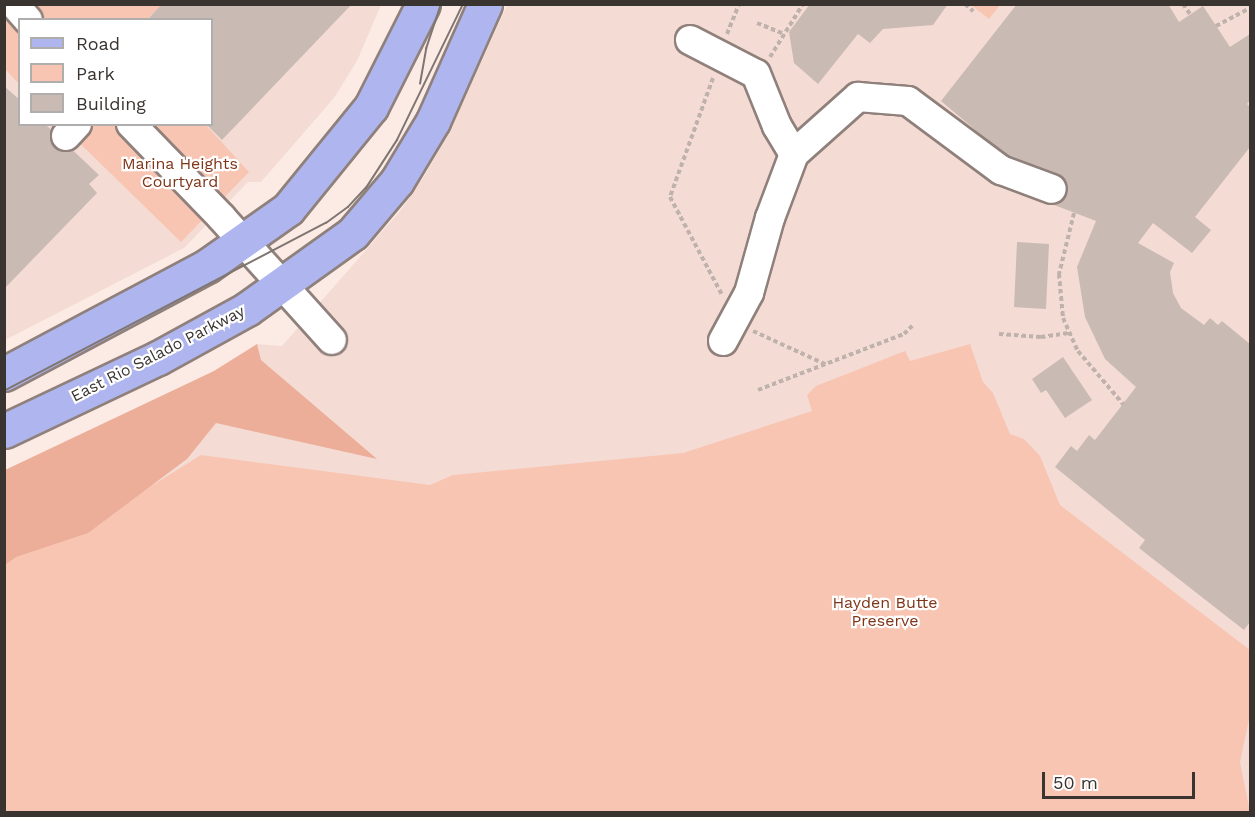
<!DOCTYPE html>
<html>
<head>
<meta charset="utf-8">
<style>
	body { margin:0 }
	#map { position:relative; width:1255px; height:817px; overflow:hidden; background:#fcebe5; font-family:"Work Sans",sans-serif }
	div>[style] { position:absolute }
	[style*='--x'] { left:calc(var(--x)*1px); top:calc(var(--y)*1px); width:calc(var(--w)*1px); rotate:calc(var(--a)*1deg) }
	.built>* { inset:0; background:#f4dcd4 }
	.green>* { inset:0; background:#f8c5b3 }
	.forest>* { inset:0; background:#ecae98 }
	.building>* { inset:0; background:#cabab4 }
	.path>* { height:4px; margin-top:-2px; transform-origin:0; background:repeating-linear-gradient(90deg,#bfb1ac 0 4.5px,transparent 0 7.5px) }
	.roads { filter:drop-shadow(2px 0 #8f807b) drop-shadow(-2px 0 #8f807b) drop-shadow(0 2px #8f807b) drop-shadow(0 -2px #8f807b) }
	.minor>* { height:28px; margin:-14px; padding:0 14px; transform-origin:14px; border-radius:14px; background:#fff }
	.major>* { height:33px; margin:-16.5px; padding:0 16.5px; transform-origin:16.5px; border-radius:16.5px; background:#afb6ef }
	.tram>* { height:1.5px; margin:-0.75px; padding:0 0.75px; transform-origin:0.75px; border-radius:0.75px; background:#7f7571 }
	span { translate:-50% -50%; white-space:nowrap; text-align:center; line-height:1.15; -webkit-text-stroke:4.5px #fff; paint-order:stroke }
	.park-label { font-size:16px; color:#7e3518 }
	.street-label { font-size:16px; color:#3a3431 }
	.frame { position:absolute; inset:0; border:6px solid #3a3431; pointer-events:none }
	.legend { position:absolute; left:18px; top:18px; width:195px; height:108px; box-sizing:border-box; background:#fff; border:2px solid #b0aead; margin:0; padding:8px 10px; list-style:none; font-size:18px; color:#3a3431 }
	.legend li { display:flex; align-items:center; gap:12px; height:30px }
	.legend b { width:30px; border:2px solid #b0aead }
	.scale { position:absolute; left:1042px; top:772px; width:153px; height:27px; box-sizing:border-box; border:3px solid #3a3431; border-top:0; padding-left:8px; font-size:18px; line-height:21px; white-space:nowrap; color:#3a3431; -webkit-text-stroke:4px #fff; paint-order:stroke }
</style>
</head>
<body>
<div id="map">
	<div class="built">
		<i style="clip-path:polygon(evenodd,5px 5px,381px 5px,357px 61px,334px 98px,261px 182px,248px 182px,184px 248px,5px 340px,5px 5px,20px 20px,212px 20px,212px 124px,20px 124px,20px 20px)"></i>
		<i style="clip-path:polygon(507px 5px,1250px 5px,1250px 812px,36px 458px,214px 371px,257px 344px,282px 346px,400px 211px,425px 175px,450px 131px)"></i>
	</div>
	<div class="green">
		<i style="clip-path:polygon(4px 5px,162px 5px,147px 19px,20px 20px,19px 84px,5px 69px)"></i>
		<i style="clip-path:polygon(971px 5px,1000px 5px,989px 19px)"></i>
		<i style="clip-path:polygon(61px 125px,206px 125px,249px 172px,181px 242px)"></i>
		<i style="clip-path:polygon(970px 344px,983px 382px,993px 393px,1010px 434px,1024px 439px,1040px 456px,1060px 505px,1250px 650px,1250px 715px,1240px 762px,1250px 812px,5px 812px,5px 478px,132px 498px,201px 455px,430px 485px,453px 475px,683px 453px,812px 411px,807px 395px,816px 386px,905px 351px,910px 361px)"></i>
	</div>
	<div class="forest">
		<i style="clip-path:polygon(257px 344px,261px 360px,377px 459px,216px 423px,187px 459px,88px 533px,16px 557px,5px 565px,5px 470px,214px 371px)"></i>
	</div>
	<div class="building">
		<i style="clip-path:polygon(162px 4px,352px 4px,222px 140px,206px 124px,212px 124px,212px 20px,147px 20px)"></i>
		<i style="clip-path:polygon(810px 4px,948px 4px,933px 25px,883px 29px,870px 43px,858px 34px,818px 84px,794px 63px,789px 32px)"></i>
		<i style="clip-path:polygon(1017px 4px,1168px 4px,1179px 22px,1203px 6px,1230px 47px,1250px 34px,1250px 100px,1247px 104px,1250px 107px,1250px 147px,1195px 217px,1211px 230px,1192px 253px,1153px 223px,1138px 243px,1174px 263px,1170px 272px,1173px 293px,1181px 308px,1204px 325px,1210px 318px,1218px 325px,1222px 321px,1250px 344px,1250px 622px,1244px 630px,1139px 548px,1145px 540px,1055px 467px,1071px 446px,1077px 451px,1089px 435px,1095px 440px,1136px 387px,1105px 359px,1085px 317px,1077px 267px,1096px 221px,1049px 203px,1058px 178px,1012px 161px,941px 101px)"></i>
		<i style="clip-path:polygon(4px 86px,20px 100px,20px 124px,45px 124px,99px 175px,89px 184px,97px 193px,4px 289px)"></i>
		<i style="clip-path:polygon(1017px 242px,1049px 244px,1046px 309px,1014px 307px)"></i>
		<i style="clip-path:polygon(1063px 357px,1092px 400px,1065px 418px,1046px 390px,1041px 393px,1032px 379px)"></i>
	</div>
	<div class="path">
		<i style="--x:965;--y:4;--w:11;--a:41"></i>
		<i style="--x:1183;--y:4;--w:12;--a:55"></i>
		<i style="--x:757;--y:23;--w:27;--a:22"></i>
		<i style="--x:1216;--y:26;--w:38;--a:-28"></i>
		<i style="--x:727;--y:34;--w:32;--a:-68"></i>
		<i style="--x:770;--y:57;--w:62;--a:-58.1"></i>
		<i style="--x:713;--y:78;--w:127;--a:109.9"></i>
		<i style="--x:670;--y:197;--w:111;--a:62"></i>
		<i style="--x:1074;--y:213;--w:63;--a:103.8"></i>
		<i style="--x:1059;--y:274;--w:44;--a:84.8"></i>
		<i style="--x:1063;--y:318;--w:36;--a:66"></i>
		<i style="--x:1078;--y:351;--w:70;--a:49.7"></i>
		<i style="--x:753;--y:331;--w:81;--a:24.7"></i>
		<i style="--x:999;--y:334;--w:42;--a:4.1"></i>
		<i style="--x:1041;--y:337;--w:28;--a:-8"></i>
		<i style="--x:758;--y:390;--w:156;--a:-21"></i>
		<i style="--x:904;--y:334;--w:13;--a:-45"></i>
	</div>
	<div class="roads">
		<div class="minor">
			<i style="--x:14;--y:4;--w:21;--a:49"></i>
			<i style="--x:690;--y:40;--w:74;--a:27.3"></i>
			<i style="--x:756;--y:74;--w:56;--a:68"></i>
			<i style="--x:777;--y:126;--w:33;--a:59"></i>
			<i style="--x:131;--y:124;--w:131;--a:45.9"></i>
			<i style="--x:222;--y:218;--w:164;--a:48"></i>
			<i style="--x:66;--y:136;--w:16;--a:-47"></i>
			<i style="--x:723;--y:341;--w:55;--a:-61.6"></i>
			<i style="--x:749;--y:293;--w:78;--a:-74.4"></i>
			<i style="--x:770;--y:218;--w:68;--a:-69.4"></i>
			<i style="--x:794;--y:154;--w:86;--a:-41.7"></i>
			<i style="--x:858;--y:97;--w:50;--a:4.6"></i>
			<i style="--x:908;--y:101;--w:116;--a:36.6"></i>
			<i style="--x:1001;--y:170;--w:54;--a:20.4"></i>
		</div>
		<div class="major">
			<i style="--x:4;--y:374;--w:230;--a:-28"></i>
			<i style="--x:207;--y:266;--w:99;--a:-35.1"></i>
			<i style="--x:288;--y:209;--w:132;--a:-50.9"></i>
			<i style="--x:371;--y:107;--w:115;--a:-63.2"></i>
			<i style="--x:4;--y:431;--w:170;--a:-25.4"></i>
			<i style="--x:158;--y:358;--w:102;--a:-28.8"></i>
			<i style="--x:247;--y:309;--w:130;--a:-35.6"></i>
			<i style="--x:353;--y:233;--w:68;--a:-49.8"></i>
			<i style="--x:397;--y:181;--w:70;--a:-59"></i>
			<i style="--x:433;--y:121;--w:128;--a:-66"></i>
		</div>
	</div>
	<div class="tram">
		<i style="--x:420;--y:84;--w:36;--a:-80"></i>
		<i style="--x:426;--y:49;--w:47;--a:-71.6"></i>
		<i style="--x:4;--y:391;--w:363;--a:-27.6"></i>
		<i style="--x:326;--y:223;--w:27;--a:-36"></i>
		<i style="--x:348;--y:207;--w:26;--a:-47"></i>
		<i style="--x:366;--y:188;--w:57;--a:-57.1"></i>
		<i style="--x:397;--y:140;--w:151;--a:-64.1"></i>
	</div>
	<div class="park-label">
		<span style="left:180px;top:173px">Marina Heights<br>Courtyard</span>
		<span style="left:885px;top:612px">Hayden Butte<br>Preserve</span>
	</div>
	<div class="street-label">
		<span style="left:158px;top:354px;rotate:-27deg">East Rio Salado Parkway</span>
	</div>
	<div class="frame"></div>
	<ul class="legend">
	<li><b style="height:8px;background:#afb6ef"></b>Road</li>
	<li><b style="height:16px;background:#f8c5b3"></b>Park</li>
	<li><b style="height:16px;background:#cabab4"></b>Building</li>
	</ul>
	<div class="scale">50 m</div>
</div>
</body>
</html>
